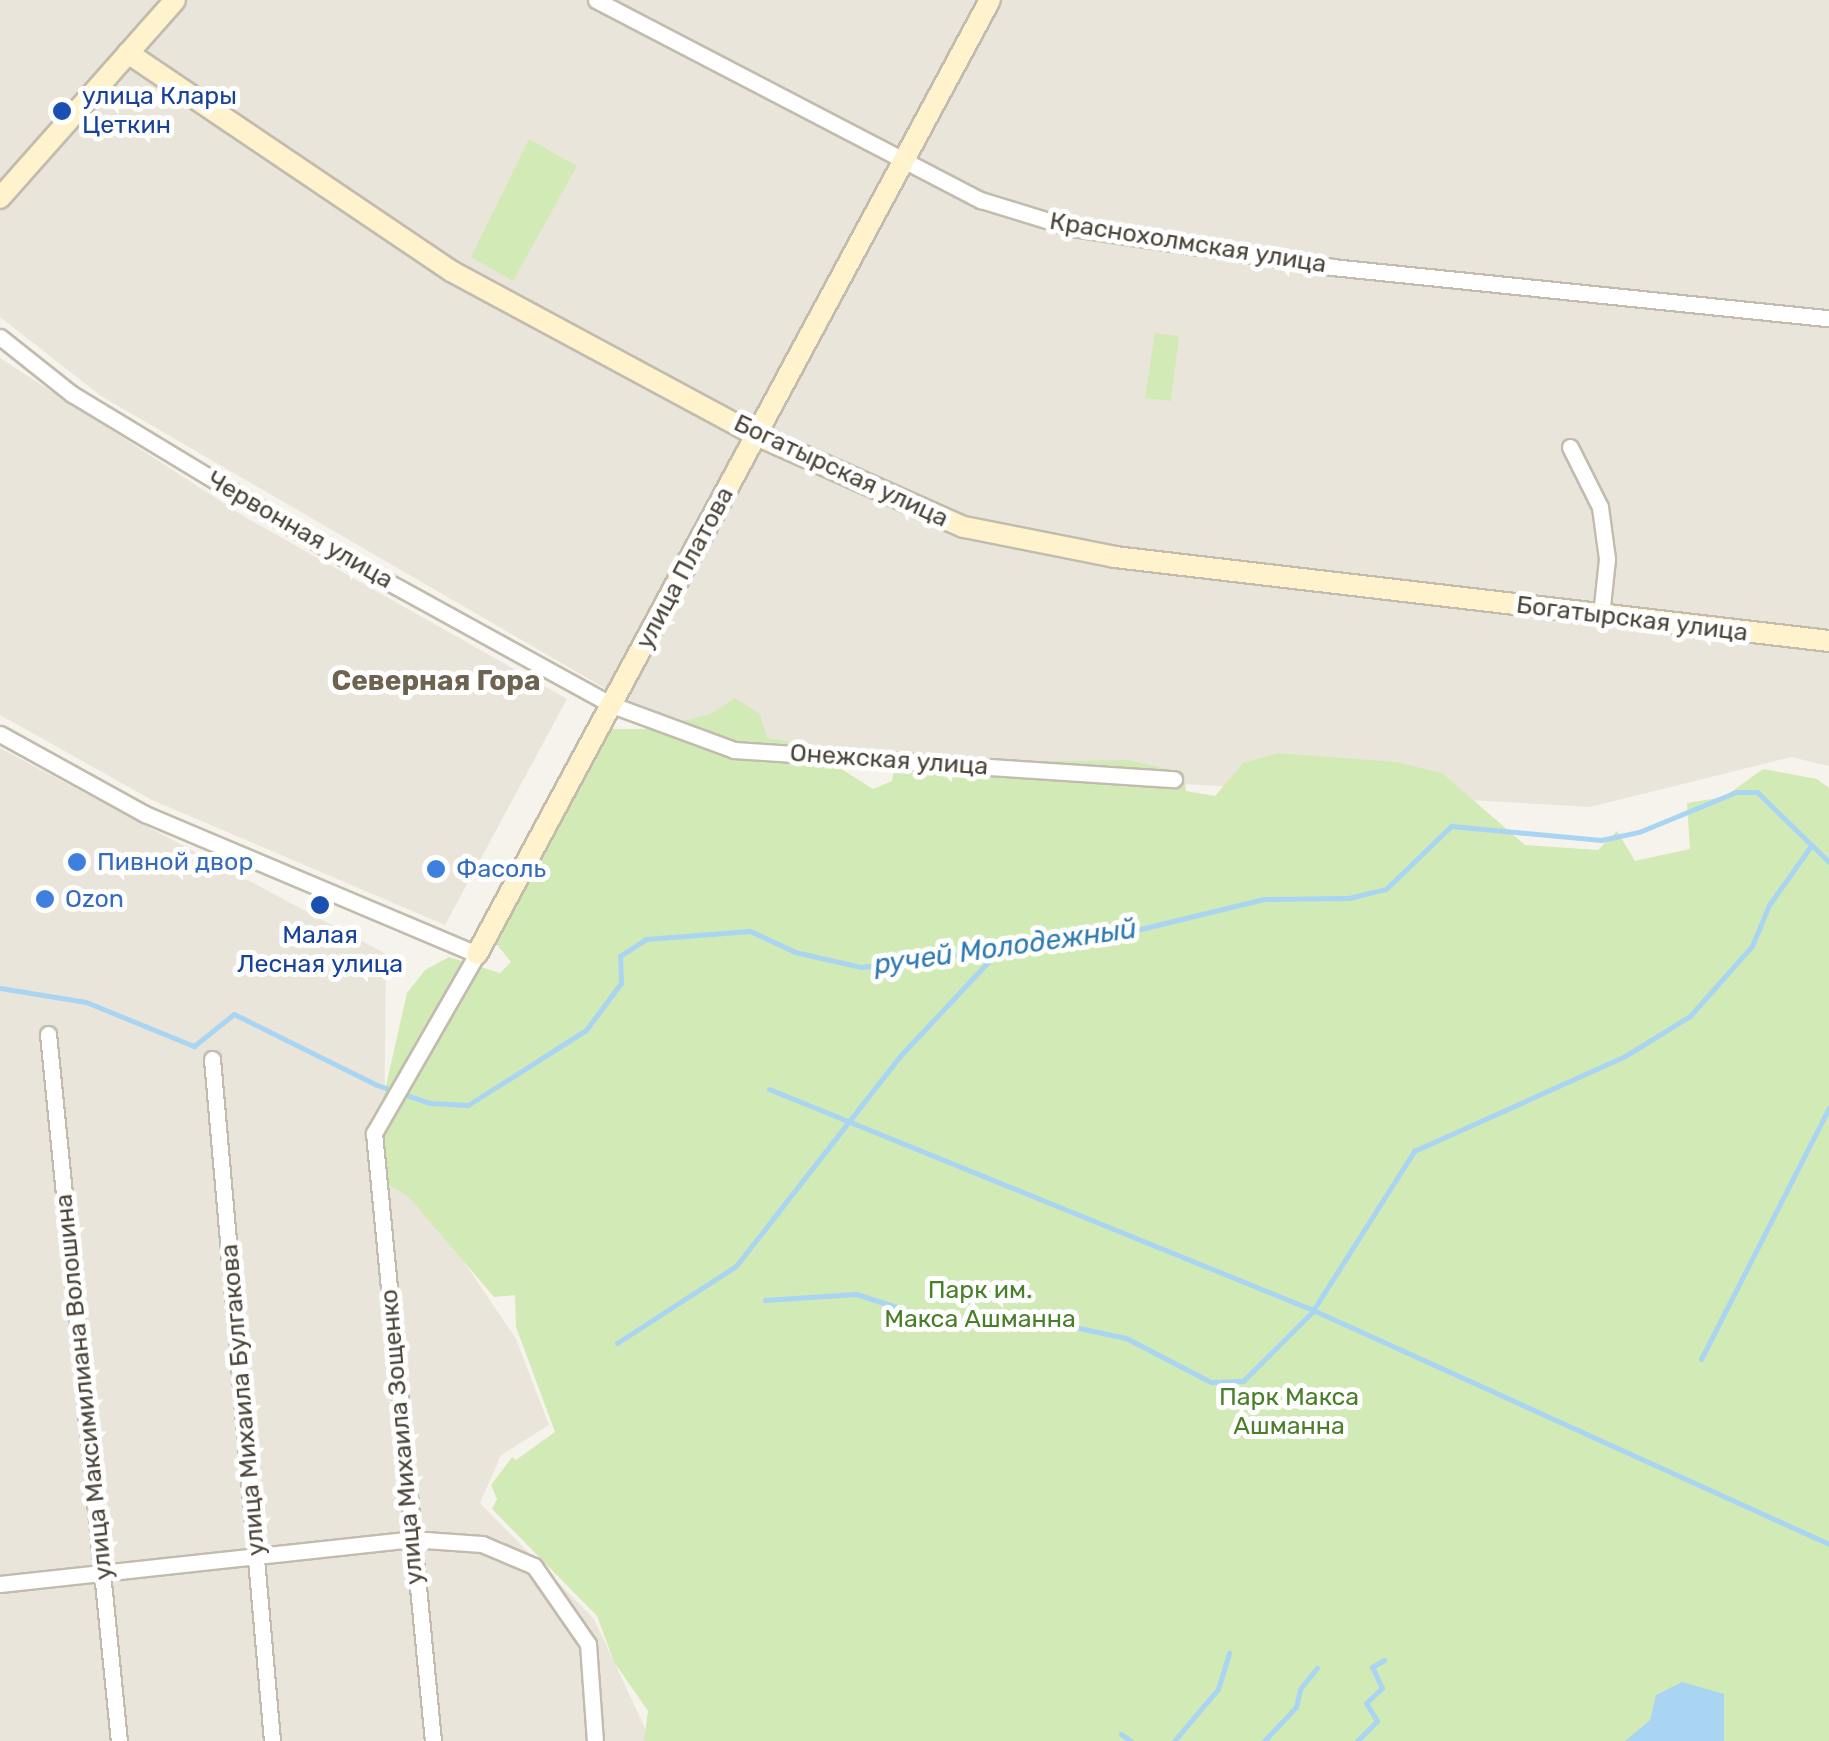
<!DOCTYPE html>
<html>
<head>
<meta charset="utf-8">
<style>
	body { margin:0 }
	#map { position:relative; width:1829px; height:1741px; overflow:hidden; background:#f6f3ec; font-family:Rubik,sans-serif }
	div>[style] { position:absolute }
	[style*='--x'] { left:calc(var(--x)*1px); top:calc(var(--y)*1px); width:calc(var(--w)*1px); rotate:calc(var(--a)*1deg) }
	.residential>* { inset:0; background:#eae5da }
	.green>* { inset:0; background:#d2eab5 }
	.water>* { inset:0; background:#a9d4f2 }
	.stream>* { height:5px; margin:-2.5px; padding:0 2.5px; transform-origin:2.5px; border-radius:2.5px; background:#a9d4f2 }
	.roads { filter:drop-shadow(2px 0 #c2bbae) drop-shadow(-2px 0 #c2bbae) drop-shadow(0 2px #c2bbae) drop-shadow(0 -2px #c2bbae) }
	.street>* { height:15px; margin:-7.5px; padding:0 7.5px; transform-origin:7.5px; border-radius:7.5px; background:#fff }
	.secondary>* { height:20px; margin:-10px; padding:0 10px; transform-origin:10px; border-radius:10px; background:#fff3cd }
	.dots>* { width:28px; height:28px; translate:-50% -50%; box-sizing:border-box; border:5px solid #fff; border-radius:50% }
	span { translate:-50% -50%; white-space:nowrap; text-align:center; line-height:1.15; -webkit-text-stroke:10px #fff; paint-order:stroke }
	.transit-label { font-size:25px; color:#164399 }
	.left { translate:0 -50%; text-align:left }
	.street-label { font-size:25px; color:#4b4439 }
	.shop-label { font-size:25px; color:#366cbe }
	.park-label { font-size:25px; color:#4a7f2a }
	.neighbourhood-label { font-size:28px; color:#6e6250; font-weight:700 }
	.water-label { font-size:28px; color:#2e7ab2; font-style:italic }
</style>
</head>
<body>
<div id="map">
	<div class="residential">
		<i style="clip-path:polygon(0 0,1829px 0,1829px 766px,1791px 757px,1590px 807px,725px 758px,101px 396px,0 317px)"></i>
		<i style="clip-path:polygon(0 358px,245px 517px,567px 699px,445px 925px,152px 800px,0 715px)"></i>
		<i style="clip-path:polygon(0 748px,386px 954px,384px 1143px,516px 1339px,549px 1425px,501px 1455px,480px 1503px,594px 1619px,651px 1741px,0 1741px)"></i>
	</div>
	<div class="green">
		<i style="clip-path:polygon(529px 139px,577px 166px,513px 281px,471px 257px)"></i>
		<i style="clip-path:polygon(1155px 333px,1179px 336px,1171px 401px,1145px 398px)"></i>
		<i style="clip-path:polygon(735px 698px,760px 714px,767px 738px,800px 743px,873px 789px,892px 781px,897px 753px,1004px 762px,1128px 760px,1184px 773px,1186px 791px,1215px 796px,1243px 763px,1277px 753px,1396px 762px,1442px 773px,1525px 845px,1598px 850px,1617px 831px,1635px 861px,1690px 849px,1687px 803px,1724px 797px,1763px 769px,1817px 779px,1829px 788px,1829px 1741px,644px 1741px,648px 1711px,614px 1662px,597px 1616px,492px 1509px,497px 1499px,491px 1485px,512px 1457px,516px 1460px,555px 1432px,516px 1327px,515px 1295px,494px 1297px,408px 1196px,386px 1184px,370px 1156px,407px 993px,425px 970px,449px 957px,500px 973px,511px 962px,495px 942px,611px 729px,651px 729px,711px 714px)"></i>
	</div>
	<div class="water">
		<i style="clip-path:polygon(1682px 1682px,1724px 1694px,1724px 1741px,1625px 1741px,1650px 1720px,1656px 1695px)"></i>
	</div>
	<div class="stream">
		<i style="--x:0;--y:988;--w:87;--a:9.2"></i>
		<i style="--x:86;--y:1002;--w:117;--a:22.2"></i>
		<i style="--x:194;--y:1046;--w:51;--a:-38.7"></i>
		<i style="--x:234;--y:1014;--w:160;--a:26.4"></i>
		<i style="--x:377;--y:1085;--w:56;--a:18.8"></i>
		<i style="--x:430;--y:1103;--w:38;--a:3"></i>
		<i style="--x:468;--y:1105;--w:140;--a:-32.4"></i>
		<i style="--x:586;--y:1030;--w:59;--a:-53.3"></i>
		<i style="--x:621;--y:983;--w:27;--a:-92"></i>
		<i style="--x:620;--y:956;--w:31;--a:-33"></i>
		<i style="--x:646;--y:939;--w:104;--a:-4.4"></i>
		<i style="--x:750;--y:931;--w:50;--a:25"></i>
		<i style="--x:795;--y:952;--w:68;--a:12.8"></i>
		<i style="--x:861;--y:967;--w:261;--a:-7.3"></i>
		<i style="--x:1120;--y:934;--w:148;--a:-13.7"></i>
		<i style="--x:1264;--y:899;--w:85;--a:-0.7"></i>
		<i style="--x:1349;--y:898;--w:38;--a:-14"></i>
		<i style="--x:1386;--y:889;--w:91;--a:-44.1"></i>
		<i style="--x:1451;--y:826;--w:151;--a:5.3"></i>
		<i style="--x:1601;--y:840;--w:39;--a:-12"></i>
		<i style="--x:1639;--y:832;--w:105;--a:-22.4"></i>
		<i style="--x:1736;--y:792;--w:21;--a:0"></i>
		<i style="--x:1757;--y:792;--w:100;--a:44.2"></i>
		<i style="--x:769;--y:1089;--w:587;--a:22.11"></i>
		<i style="--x:1313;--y:1310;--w:567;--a:24.39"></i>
		<i style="--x:765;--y:1300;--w:91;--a:-3.8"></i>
		<i style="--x:856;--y:1294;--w:88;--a:17.8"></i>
		<i style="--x:940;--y:1321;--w:120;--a:1.4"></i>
		<i style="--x:1060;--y:1324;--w:67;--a:12"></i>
		<i style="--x:1126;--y:1338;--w:96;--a:27.4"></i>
		<i style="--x:1211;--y:1382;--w:32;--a:-2"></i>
		<i style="--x:1243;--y:1381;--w:98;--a:-45"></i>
		<i style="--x:1312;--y:1312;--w:191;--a:-57.6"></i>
		<i style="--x:1414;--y:1151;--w:231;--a:-24.2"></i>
		<i style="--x:1625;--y:1056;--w:76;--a:-31.6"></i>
		<i style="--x:1690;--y:1016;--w:94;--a:-48.5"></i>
		<i style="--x:1752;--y:946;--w:44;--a:-67.5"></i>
		<i style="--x:1769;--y:905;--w:72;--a:-54.6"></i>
		<i style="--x:617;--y:1343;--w:142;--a:-32.9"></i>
		<i style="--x:736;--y:1266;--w:266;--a:-52"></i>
		<i style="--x:900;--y:1056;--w:148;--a:-46.9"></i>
		<i style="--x:1701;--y:1359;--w:282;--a:-63"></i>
		<i style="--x:1121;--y:1734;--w:12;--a:35"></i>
		<i style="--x:1174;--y:1741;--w:68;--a:-49.8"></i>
		<i style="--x:1218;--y:1689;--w:38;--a:-73"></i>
		<i style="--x:1264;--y:1741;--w:47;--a:-46.7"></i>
		<i style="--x:1296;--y:1707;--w:18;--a:-77"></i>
		<i style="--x:1300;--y:1689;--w:27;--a:-51"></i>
		<i style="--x:1357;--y:1741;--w:28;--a:-45"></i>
		<i style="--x:1377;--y:1721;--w:21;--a:-121"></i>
		<i style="--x:1366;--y:1703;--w:22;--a:-43"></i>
		<i style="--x:1382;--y:1688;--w:23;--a:-115"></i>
		<i style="--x:1372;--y:1667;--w:14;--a:-30"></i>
	</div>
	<div class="roads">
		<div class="street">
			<i style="--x:596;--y:0;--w:434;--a:27.5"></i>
			<i style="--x:981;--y:200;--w:95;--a:17.1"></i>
			<i style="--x:1072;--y:228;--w:263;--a:8.5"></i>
			<i style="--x:1332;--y:267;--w:500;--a:5.9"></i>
			<i style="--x:0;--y:337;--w:92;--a:38.4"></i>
			<i style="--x:72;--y:394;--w:301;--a:31.2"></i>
			<i style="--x:330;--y:550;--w:322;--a:28.8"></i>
			<i style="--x:612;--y:705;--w:130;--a:20.2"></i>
			<i style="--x:734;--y:750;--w:441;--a:3.8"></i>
			<i style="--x:1570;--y:447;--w:67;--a:63.4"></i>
			<i style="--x:1600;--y:507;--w:52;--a:82.3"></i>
			<i style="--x:1607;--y:559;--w:56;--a:96.1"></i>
			<i style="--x:0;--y:734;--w:166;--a:28.9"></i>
			<i style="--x:145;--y:814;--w:360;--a:22.9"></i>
			<i style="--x:477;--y:954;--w:207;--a:119.9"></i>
			<i style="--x:374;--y:1133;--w:611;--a:84.46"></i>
			<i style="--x:48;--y:1034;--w:711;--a:84.27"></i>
			<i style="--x:212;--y:1059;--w:685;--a:84.97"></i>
			<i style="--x:0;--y:1584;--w:413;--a:-6.2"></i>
			<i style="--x:411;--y:1539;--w:71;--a:4"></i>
			<i style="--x:482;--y:1544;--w:56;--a:22.9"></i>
			<i style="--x:534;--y:1566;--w:95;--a:55.3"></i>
			<i style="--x:588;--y:1644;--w:97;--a:85.9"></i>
		</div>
		<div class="secondary">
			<i style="--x:128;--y:53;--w:390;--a:34"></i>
			<i style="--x:451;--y:271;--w:346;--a:28.3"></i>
			<i style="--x:756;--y:435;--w:227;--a:23.9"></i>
			<i style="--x:964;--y:527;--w:154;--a:11.2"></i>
			<i style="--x:1115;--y:557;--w:719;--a:6.71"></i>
			<i style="--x:0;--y:198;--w:264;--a:-48.5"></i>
			<i style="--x:477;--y:954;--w:1083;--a:-61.73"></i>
		</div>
	</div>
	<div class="dots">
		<i style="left:62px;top:111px;background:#1a4fb4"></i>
		<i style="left:77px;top:862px;background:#3f7fe0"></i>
		<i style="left:436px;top:869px;background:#3f7fe0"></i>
		<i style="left:45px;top:899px;background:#3f7fe0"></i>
		<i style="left:320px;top:905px;background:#1a4fb4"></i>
	</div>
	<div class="transit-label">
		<span class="left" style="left:82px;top:111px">улица Клары<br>Цеткин</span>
		<span style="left:320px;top:950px">Малая<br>Лесная улица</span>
	</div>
	<div class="street-label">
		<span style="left:1188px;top:243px;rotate:9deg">Краснохолмская улица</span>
		<span style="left:841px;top:471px;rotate:25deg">Богатырская улица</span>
		<span style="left:300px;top:530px;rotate:30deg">Червонная улица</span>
		<span style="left:685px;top:568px;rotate:-62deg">улица Платова</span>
		<span style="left:1632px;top:619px;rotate:7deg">Богатырская улица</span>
		<span style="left:889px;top:760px;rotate:4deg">Онежская улица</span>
		<span style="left:84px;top:1387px;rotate:-96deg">улица Максимилиана Волошина</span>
		<span style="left:243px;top:1400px;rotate:-95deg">улица Михаила Булгакова</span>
		<span style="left:402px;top:1437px;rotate:-95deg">улица Михаила Зощенко</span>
	</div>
	<div class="shop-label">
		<span class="left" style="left:97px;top:862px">Пивной двор</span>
		<span class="left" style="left:456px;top:869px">Фасоль</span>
		<span class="left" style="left:65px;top:899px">Ozon</span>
	</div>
	<div class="park-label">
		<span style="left:980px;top:1305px">Парк им.<br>Макса Ашманна</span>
		<span style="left:1289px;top:1412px">Парк Макса<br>Ашманна</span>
	</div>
	<div class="neighbourhood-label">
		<span style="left:436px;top:681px">Северная Гора</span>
	</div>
	<div class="water-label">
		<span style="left:1005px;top:947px;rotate:-8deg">ручей Молодежный</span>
	</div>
</div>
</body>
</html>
